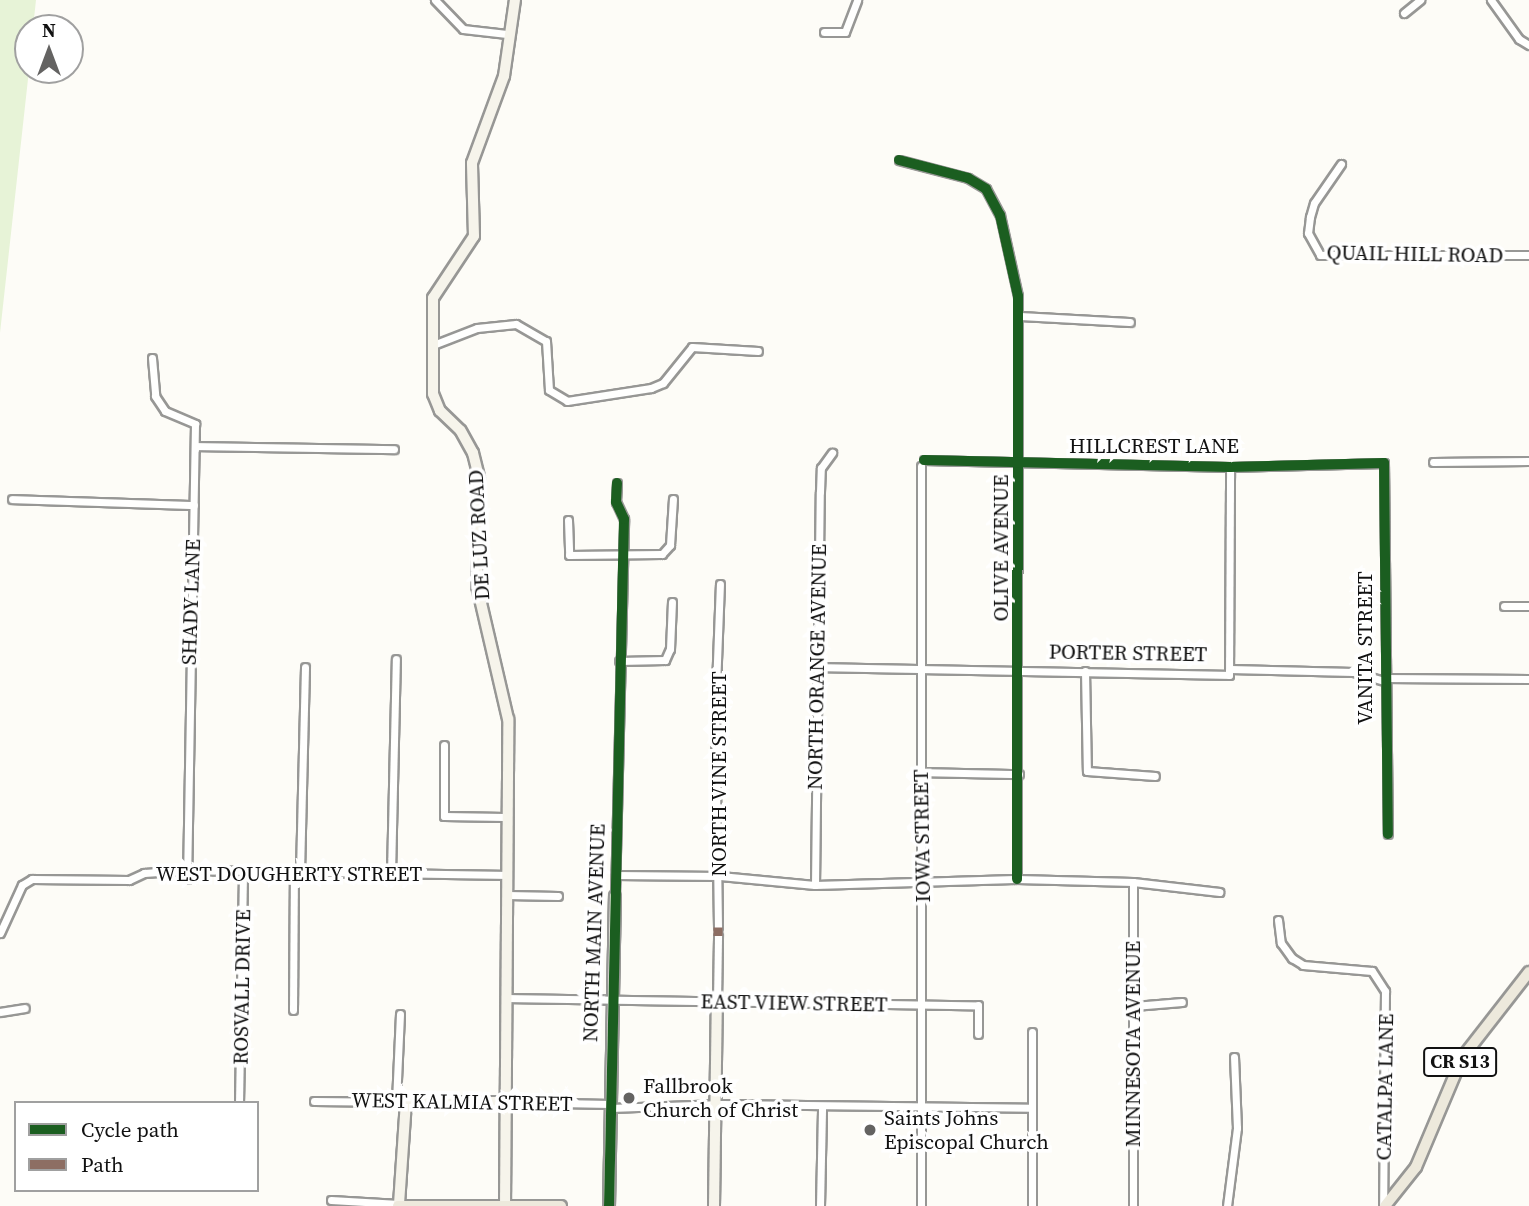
<!DOCTYPE html>
<html>
<head>
<meta charset="utf-8">
<style>
	body { margin:0 }
	#map { position:relative; width:1529px; height:1206px; overflow:hidden; background:#fdfcf7; font-family:"Source Serif 4",serif }
	div>[style] { position:absolute }
	[style*='--x'] { left:calc(var(--x)*1px); top:calc(var(--y)*1px); width:calc(var(--w)*1px); rotate:calc(var(--a)*1deg) }
	.green>* { inset:0; background:#e7f3d7 }
	.roads { filter:drop-shadow(2px 0 #979795) drop-shadow(-2px 0 #979795) drop-shadow(0 2px #979795) drop-shadow(0 -2px #979795) }
	.street>* { height:7px; margin:-3.5px; padding:0 3.5px; transform-origin:3.5px; border-radius:3.5px; background:#fffffe }
	.secondary>* { height:10px; margin:-5px; padding:0 5px; transform-origin:5px; border-radius:5px; background:#f6f4eb }
	.primary>* { height:10px; margin:-5px; padding:0 5px; transform-origin:5px; border-radius:5px; background:#ede9dc }
	.quiet>* { height:9px; margin-top:-4.5px; transform-origin:0; background:repeating-linear-gradient(90deg,#8d6e63 0 18px,transparent 0 27px) }
	.cycleway>* { height:10px; margin:-5px; padding:0 5px; transform-origin:5px; border-radius:5px; background:#1b5e20 }
	.dots>* { width:19px; height:19px; translate:-50% -50%; box-sizing:border-box; border:4px solid #fff; border-radius:50% }
	span { translate:-50% -50%; white-space:nowrap; text-align:center; line-height:1.15; -webkit-text-stroke:7px #fff; paint-order:stroke }
	.shield-label span { padding:2px 5px; background:#fff; border:2px solid; border-radius:5px; -webkit-text-stroke-width:0 }
	.shield-label { font-size:19px; color:#111; font-weight:700 }
	.street-label { font-size:21px; color:#111 }
	.poi-label { font-size:21px; color:#111 }
	.left { translate:0 -50%; text-align:left }
	.legend { position:absolute; left:14px; top:1101px; width:245px; height:91px; box-sizing:border-box; background:#fff; border:2px solid #a0a0a0; margin:0; padding:9px 12px; list-style:none; font-size:21px; color:#111 }
	.legend li { display:flex; align-items:center; gap:14px; height:35px }
	.legend b { width:35px; border:2px solid #a0a0a0 }
	.north { position:absolute; left:14px; top:14px; width:70px; height:70px; box-sizing:border-box; background:#fff; border:2px solid #a0a0a0; border-radius:50%; rotate:0deg; font-size:19px; font-weight:700; line-height:28px; text-align:center; color:#111 }
	.north::after { content:''; display:block; margin:auto; width:24px; height:32px; background:#646362; clip-path:polygon(50% 0,100% 100%,50% 72%,0 100%) }
</style>
</head>
<body>
<div id="map">
	<div class="green">
		<i style="clip-path:polygon(0 0,36px 0,33px 28px,28px 28px,29px 70px,0 333px)"></i>
	</div>
	<div class="roads">
		<div class="street">
			<i style="--x:435;--y:0;--w:40;--a:46"></i>
			<i style="--x:463;--y:29;--w:44;--a:6.5"></i>
			<i style="--x:1491;--y:0;--w:48;--a:54.3"></i>
			<i style="--x:1519;--y:39;--w:12;--a:31"></i>
			<i style="--x:1404;--y:13;--w:21;--a:-39"></i>
			<i style="--x:824;--y:32;--w:21;--a:0"></i>
			<i style="--x:845;--y:32;--w:34;--a:-69"></i>
			<i style="--x:899;--y:160;--w:71;--a:14.6"></i>
			<i style="--x:968;--y:178;--w:21;--a:31"></i>
			<i style="--x:986;--y:189;--w:30;--a:62"></i>
			<i style="--x:1000;--y:215;--w:83;--a:77.5"></i>
			<i style="--x:1018;--y:296;--w:583;--a:90.1"></i>
			<i style="--x:1341;--y:164;--w:47;--a:124.7"></i>
			<i style="--x:1314;--y:203;--w:15;--a:106"></i>
			<i style="--x:1310;--y:217;--w:16;--a:97"></i>
			<i style="--x:1308;--y:233;--w:25;--a:61"></i>
			<i style="--x:1320;--y:255;--w:209;--a:0"></i>
			<i style="--x:1019;--y:316;--w:111;--a:3.1"></i>
			<i style="--x:433;--y:345;--w:47;--a:-21.1"></i>
			<i style="--x:477;--y:328;--w:39;--a:-6"></i>
			<i style="--x:516;--y:324;--w:34;--a:30"></i>
			<i style="--x:546;--y:341;--w:49;--a:86.5"></i>
			<i style="--x:549;--y:390;--w:21;--a:31"></i>
			<i style="--x:567;--y:401;--w:85;--a:-8.8"></i>
			<i style="--x:651;--y:388;--w:13;--a:-23"></i>
			<i style="--x:663;--y:383;--w:46;--a:-51.1"></i>
			<i style="--x:692;--y:347;--w:66;--a:3.5"></i>
			<i style="--x:152;--y:358;--w:38;--a:85"></i>
			<i style="--x:155;--y:396;--w:18;--a:56"></i>
			<i style="--x:165;--y:411;--w:33;--a:23"></i>
			<i style="--x:195;--y:424;--w:455;--a:91"></i>
			<i style="--x:195;--y:449;--w:3;--a:-90"></i>
			<i style="--x:195;--y:446;--w:199;--a:0.9"></i>
			<i style="--x:924;--y:460;--w:306;--a:1.3"></i>
			<i style="--x:1230;--y:467;--w:154;--a:-1.5"></i>
			<i style="--x:1384;--y:463;--w:371;--a:89.4"></i>
			<i style="--x:1433;--y:462;--w:96;--a:-0.6"></i>
			<i style="--x:12;--y:499;--w:182;--a:1.9"></i>
			<i style="--x:568;--y:520;--w:35;--a:88"></i>
			<i style="--x:569;--y:555;--w:93;--a:-0.6"></i>
			<i style="--x:662;--y:554;--w:12;--a:-48"></i>
			<i style="--x:670;--y:545;--w:46;--a:-86.3"></i>
			<i style="--x:1504;--y:606;--w:25;--a:0"></i>
			<i style="--x:619;--y:661;--w:46;--a:-1.2"></i>
			<i style="--x:665;--y:660;--w:12;--a:-66"></i>
			<i style="--x:670;--y:649;--w:47;--a:-87.6"></i>
			<i style="--x:817;--y:667;--w:412;--a:1.1"></i>
			<i style="--x:1229;--y:675;--w:208;--a:-89.7"></i>
			<i style="--x:1230;--y:669;--w:123;--a:1.4"></i>
			<i style="--x:1353;--y:672;--w:32;--a:16"></i>
			<i style="--x:1085;--y:671;--w:100;--a:88.9"></i>
			<i style="--x:1087;--y:771;--w:68;--a:4.2"></i>
			<i style="--x:1385;--y:678;--w:144;--a:0.4"></i>
			<i style="--x:444;--y:745;--w:71;--a:90"></i>
			<i style="--x:444;--y:816;--w:61;--a:0.9"></i>
			<i style="--x:920;--y:772;--w:99;--a:1.2"></i>
			<i style="--x:300;--y:872;--w:205;--a:-88.6"></i>
			<i style="--x:391;--y:874;--w:215;--a:-88.7"></i>
			<i style="--x:616;--y:875;--w:104;--a:0.6"></i>
			<i style="--x:720;--y:876;--w:95;--a:5.4"></i>
			<i style="--x:815;--y:885;--w:202;--a:-1.7"></i>
			<i style="--x:1017;--y:879;--w:116;--a:1.5"></i>
			<i style="--x:1133;--y:882;--w:87;--a:6.6"></i>
			<i style="--x:1133;--y:882;--w:324;--a:90"></i>
			<i style="--x:815;--y:885;--w:393;--a:-89.3"></i>
			<i style="--x:820;--y:492;--w:24;--a:-88"></i>
			<i style="--x:821;--y:468;--w:19;--a:-54"></i>
			<i style="--x:507;--y:895;--w:51;--a:1.1"></i>
			<i style="--x:615;--y:896;--w:377;--a:-88.6"></i>
			<i style="--x:624;--y:519;--w:19;--a:-115"></i>
			<i style="--x:616;--y:502;--w:19;--a:-87"></i>
			<i style="--x:1278;--y:920;--w:23;--a:83"></i>
			<i style="--x:1281;--y:943;--w:19;--a:54"></i>
			<i style="--x:1292;--y:958;--w:13;--a:32"></i>
			<i style="--x:1303;--y:965;--w:69;--a:5"></i>
			<i style="--x:1372;--y:971;--w:24;--a:57"></i>
			<i style="--x:1385;--y:991;--w:215;--a:90.5"></i>
			<i style="--x:718;--y:927;--w:214;--a:-90.8"></i>
			<i style="--x:715;--y:713;--w:129;--a:-87.8"></i>
			<i style="--x:0;--y:933;--w:53;--a:-65.4"></i>
			<i style="--x:22;--y:885;--w:12;--a:-31"></i>
			<i style="--x:32;--y:879;--w:97;--a:0.6"></i>
			<i style="--x:129;--y:880;--w:17;--a:-25"></i>
			<i style="--x:144;--y:873;--w:44;--a:-3.9"></i>
			<i style="--x:188;--y:870;--w:319;--a:0.9"></i>
			<i style="--x:508;--y:998;--w:470;--a:0.9"></i>
			<i style="--x:978;--y:1005;--w:29;--a:90"></i>
			<i style="--x:717;--y:1002;--w:66;--a:-89.1"></i>
			<i style="--x:1134;--y:1006;--w:48;--a:-4.8"></i>
			<i style="--x:293;--y:1010;--w:138;--a:-89.6"></i>
			<i style="--x:0;--y:1012;--w:25;--a:-9"></i>
			<i style="--x:1032;--y:1032;--w:174;--a:90"></i>
			<i style="--x:314;--y:1101;--w:92;--a:0.6"></i>
			<i style="--x:396;--y:1102;--w:88;--a:-87.4"></i>
			<i style="--x:508;--y:1102;--w:102;--a:1.1"></i>
			<i style="--x:239;--y:1103;--w:232;--a:-89"></i>
			<i style="--x:610;--y:1108;--w:112;--a:-2"></i>
			<i style="--x:722;--y:1104;--w:308;--a:0.7"></i>
			<i style="--x:331;--y:1200;--w:68;--a:3.4"></i>
			<i style="--x:820;--y:1206;--w:98;--a:-88.8"></i>
			<i style="--x:921;--y:1206;--w:740;--a:-90"></i>
			<i style="--x:1227;--y:1206;--w:79;--a:-82.7"></i>
			<i style="--x:1237;--y:1128;--w:71;--a:-92.4"></i>
		</div>
		<div class="secondary">
			<i style="--x:399;--y:1204;--w:102;--a:-86.1"></i>
			<i style="--x:406;--y:1102;--w:102;--a:0"></i>
			<i style="--x:505;--y:1206;--w:487;--a:-89.6"></i>
			<i style="--x:508;--y:719;--w:137;--a:-103.1"></i>
			<i style="--x:477;--y:586;--w:109;--a:-88.9"></i>
			<i style="--x:479;--y:477;--w:25;--a:-104"></i>
			<i style="--x:473;--y:453;--w:26;--a:-119"></i>
			<i style="--x:460;--y:430;--w:28;--a:-136"></i>
			<i style="--x:440;--y:411;--w:18;--a:-112"></i>
			<i style="--x:433;--y:394;--w:96;--a:-90"></i>
			<i style="--x:433;--y:298;--w:74;--a:-56.5"></i>
			<i style="--x:474;--y:236;--w:73;--a:-91.6"></i>
			<i style="--x:472;--y:163;--w:93;--a:-69.8"></i>
			<i style="--x:504;--y:76;--w:77;--a:-81.8"></i>
			<i style="--x:609;--y:1206;--w:310;--a:-88.9"></i>
			<i style="--x:714;--y:1206;--w:204;--a:-89.2"></i>
		</div>
		<div class="primary">
			<i style="--x:398;--y:1206;--w:163;--a:0"></i>
			<i style="--x:1385;--y:1206;--w:50;--a:-51.5"></i>
			<i style="--x:1416;--y:1167;--w:118;--a:-67.1"></i>
			<i style="--x:1462;--y:1058;--w:109;--a:-52.1"></i>
		</div>
	</div>
	<div class="quiet">
		<i style="--x:718;--y:936;--w:9;--a:-90"></i>
	</div>
	<div class="cycleway">
		<i style="--x:899;--y:160;--w:71;--a:14.6"></i>
		<i style="--x:968;--y:178;--w:21;--a:31"></i>
		<i style="--x:986;--y:189;--w:30;--a:62"></i>
		<i style="--x:1000;--y:215;--w:83;--a:77.5"></i>
		<i style="--x:1018;--y:296;--w:583;--a:90.1"></i>
		<i style="--x:924;--y:460;--w:306;--a:1.3"></i>
		<i style="--x:1230;--y:467;--w:154;--a:-1.5"></i>
		<i style="--x:1384;--y:463;--w:371;--a:89.4"></i>
		<i style="--x:609;--y:1206;--w:687;--a:-88.75"></i>
		<i style="--x:624;--y:519;--w:19;--a:-115"></i>
		<i style="--x:616;--y:502;--w:19;--a:-87"></i>
	</div>
	<div class="dots">
		<i style="left:629px;top:1098px;background:#646362"></i>
		<i style="left:870px;top:1130px;background:#646362"></i>
	</div>
	<div class="shield-label">
		<span style="left:1460px;top:1062px">CR S13</span>
	</div>
	<div class="street-label">
		<span style="left:1415px;top:254px;rotate:1deg">QUAIL HILL ROAD</span>
		<span style="left:1154px;top:446px">HILLCREST LANE</span>
		<span style="left:479px;top:535px;rotate:-93deg">DE LUZ ROAD</span>
		<span style="left:1001px;top:548px;rotate:-90deg">OLIVE AVENUE</span>
		<span style="left:191px;top:602px;rotate:-88deg">SHADY LANE</span>
		<span style="left:1365px;top:648px;rotate:-90deg">VANITA STREET</span>
		<span style="left:1128px;top:653px;rotate:1deg">PORTER STREET</span>
		<span style="left:817px;top:667px;rotate:-89deg">NORTH ORANGE AVENUE</span>
		<span style="left:719px;top:774px;rotate:-90deg">NORTH VINE STREET</span>
		<span style="left:922px;top:836px;rotate:-91deg">IOWA STREET</span>
		<span style="left:289px;top:874px">WEST DOUGHERTY STREET</span>
		<span style="left:594px;top:933px;rotate:-88deg">NORTH MAIN AVENUE</span>
		<span style="left:242px;top:987px;rotate:-89deg">ROSVALL DRIVE</span>
		<span style="left:794px;top:1003px;rotate:1deg">EAST VIEW STREET</span>
		<span style="left:1133px;top:1044px;rotate:-90deg">MINNESOTA AVENUE</span>
		<span style="left:1385px;top:1087px;rotate:-89deg">CATALPA LANE</span>
		<span style="left:462px;top:1102px;rotate:1deg">WEST KALMIA STREET</span>
	</div>
	<div class="poi-label">
		<span class="left" style="left:643px;top:1098px">Fallbrook<br>Church of Christ</span>
		<span class="left" style="left:884px;top:1130px">Saints Johns<br>Episcopal Church</span>
	</div>
	<ul class="legend">
	<li><b style="height:9px;background:#1b5e20"></b>Cycle path</li>
	<li><b style="height:9px;background:#8d6e63"></b>Path</li>
	</ul>
	<div class="north">N</div>
</div>
</body>
</html>
